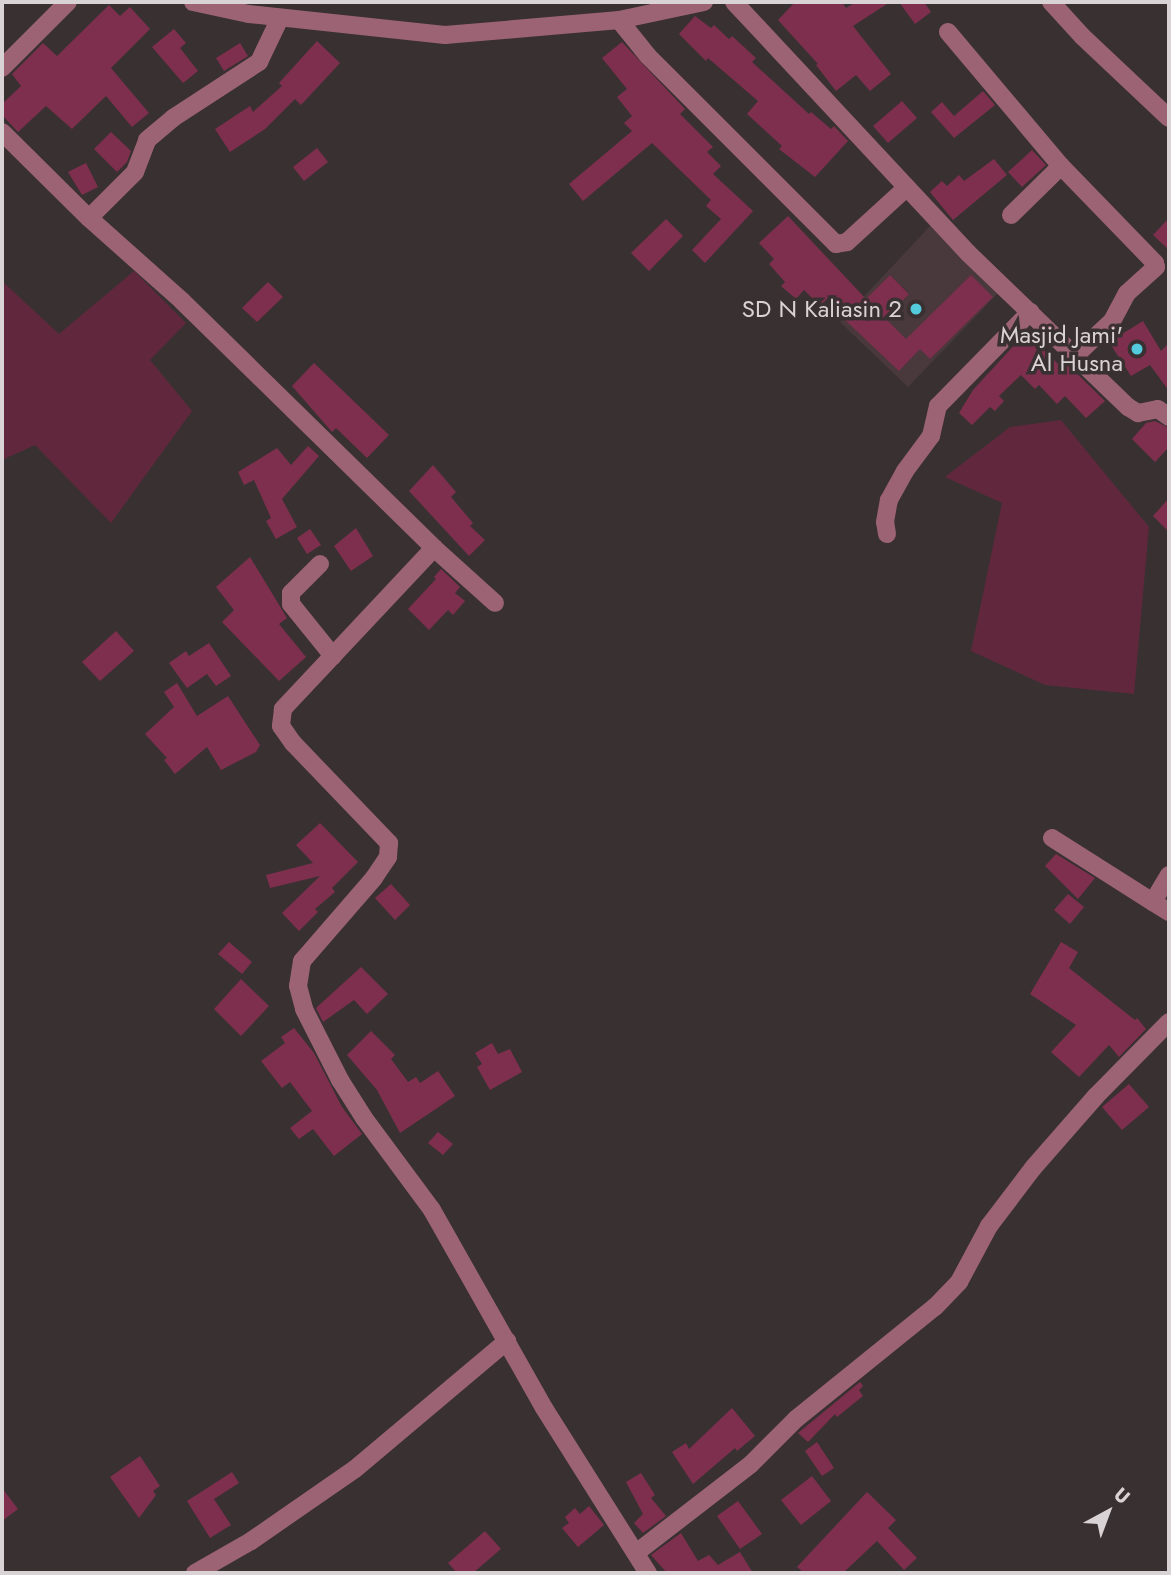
<!DOCTYPE html>
<html>
<head>
<meta charset="utf-8">
<style>
	body { margin:0 }
	#map { position:relative; width:1171px; height:1575px; overflow:hidden; background:#393032; font-family:Jost,sans-serif }
	div>[style] { position:absolute }
	[style*='--x'] { left:calc(var(--x)*1px); top:calc(var(--y)*1px); width:calc(var(--w)*1px); rotate:calc(var(--a)*1deg) }
	.built>* { inset:0; background:#49393d }
	.green>* { inset:0; background:#61283d }
	.building>* { inset:0; background:#7e2f4d }
	.minor>* { height:18px; margin:-9px; padding:0 9px; transform-origin:9px; border-radius:9px; background:#9c6375 }
	.dots>* { width:19px; height:19px; translate:-50% -50%; box-sizing:border-box; border:4px solid #393032; border-radius:50% }
	span { translate:-50% -50%; white-space:nowrap; text-align:center; line-height:1.15; -webkit-text-stroke:7px #393032; paint-order:stroke }
	.poi-label { font-size:24px; color:#d9d3d5 }
	.right { translate:-100% -50%; text-align:right }
	.frame { position:absolute; inset:0; border:4px solid #d9d3d5; pointer-events:none }
	.north { position:absolute; left:1073px; top:1477px; width:70px; height:70px; -webkit-text-stroke:5px #393032; paint-order:stroke; rotate:41deg; font-size:19px; font-weight:700; line-height:28px; text-align:center; color:#d9d3d5 }
	.north::after { content:''; display:block; margin:auto; width:24px; height:32px; background:#d9d3d5; clip-path:polygon(50% 0,100% 100%,50% 72%,0 100%) }
</style>
</head>
<body>
<div id="map">
	<div class="built">
		<i style="clip-path:polygon(evenodd,932px 224px,1001px 290px,908px 387px,840px 322px,932px 224px,890px 275px,909px 293px,865px 339px,846px 320px,890px 275px,932px 224px,970px 276px,992px 298px,930px 359px,909px 337px,970px 276px,932px 224px,887px 321px,918px 351px,900px 370px,887px 321px)"></i>
	</div>
	<div class="green">
		<i style="clip-path:polygon(134px 271px,186px 323px,150px 360px,192px 411px,111px 523px,35px 445px,2px 460px,2px 281px,59px 334px)"></i>
		<i style="clip-path:polygon(1061px 420px,1149px 527px,1134px 694px,1045px 685px,971px 651px,1002px 503px,945px 477px,1010px 427px)"></i>
	</div>
	<div class="building">
		<i style="clip-path:polygon(795px 2px,842px 2px,846px 8px,856px 2px,890px 2px,853px 26px,891px 74px,870px 91px,856px 75px,836px 91px,816px 65px,818px 64px,778px 20px)"></i>
		<i style="clip-path:polygon(899px 2px,924px 2px,931px 12px,915px 24px)"></i>
		<i style="clip-path:polygon(109px 5px,120px 16px,130px 7px,150px 29px,111px 68px,149px 113px,132px 127px,106px 96px,72px 129px,46px 106px,18px 132px,2px 115px,2px 104px,21px 86px,12px 74px,43px 43px,57px 56px)"></i>
		<i style="clip-path:polygon(695px 16px,711px 28px,714px 25px,729px 39px,732px 36px,756px 58px,752px 62px,809px 114px,811px 112px,831px 129px,834px 126px,848px 141px,815px 177px,779px 149px,782px 146px,747px 114px,758px 101px,708px 58px,706px 61px,679px 34px)"></i>
		<i style="clip-path:polygon(174px 29px,186px 43px,180px 48px,198px 71px,183px 83px,152px 47px)"></i>
		<i style="clip-path:polygon(317px 41px,340px 63px,301px 105px,295px 99px,265px 129px,230px 152px,215px 129px,250px 106px,253px 112px,282px 86px,279px 83px)"></i>
		<i style="clip-path:polygon(622px 42px,685px 109px,680px 114px,713px 147px,707px 152px,721px 166px,713px 174px,753px 211px,705px 263px,692px 250px,721px 219px,706px 206px,711px 200px,652px 143px,583px 201px,569px 184px,632px 131px,624px 123px,632px 116px,617px 97px,627px 89px,602px 58px)"></i>
		<i style="clip-path:polygon(240px 43px,248px 56px,224px 71px,216px 58px)"></i>
		<i style="clip-path:polygon(983px 91px,995px 105px,954px 138px,931px 112px,942px 102px,954px 116px)"></i>
		<i style="clip-path:polygon(902px 101px,917px 118px,888px 143px,873px 126px)"></i>
		<i style="clip-path:polygon(111px 132px,131px 151px,127px 162px,117px 172px,94px 149px)"></i>
		<i style="clip-path:polygon(317px 148px,328px 162px,304px 181px,293px 167px)"></i>
		<i style="clip-path:polygon(1032px 150px,1046px 165px,1022px 187px,1008px 172px)"></i>
		<i style="clip-path:polygon(994px 159px,1007px 175px,953px 220px,930px 192px,942px 181px,947px 186px,959px 175px,964px 181px)"></i>
		<i style="clip-path:polygon(86px 163px,98px 187px,82px 195px,68px 172px)"></i>
		<i style="clip-path:polygon(788px 216px,866px 299px,890px 275px,909px 294px,885px 318px,906px 339px,971px 275px,993px 297px,930px 359px,920px 349px,899px 371px,845px 320px,849px 317px,829px 297px,820px 306px,804px 290px,796px 299px,781px 286px,785px 282px,769px 264px,774px 259px,759px 243px)"></i>
		<i style="clip-path:polygon(1169px 218px,1169px 250px,1153px 235px)"></i>
		<i style="clip-path:polygon(666px 219px,683px 236px,649px 271px,631px 253px)"></i>
		<i style="clip-path:polygon(268px 282px,283px 297px,257px 322px,242px 308px)"></i>
		<i style="clip-path:polygon(1143px 321px,1161px 351px,1169px 343px,1169px 391px,1150px 365px,1131px 376px,1109px 342px)"></i>
		<i style="clip-path:polygon(1029px 329px,1043px 344px,1041px 347px,1064px 370px,1068px 365px,1105px 401px,1086px 418px,1065px 396px,1057px 404px,1039px 385px,1035px 389px,1021px 375px,999px 396px,1004px 401px,995px 411px,990px 407px,972px 425px,959px 413px,973px 390px)"></i>
		<i style="clip-path:polygon(314px 363px,389px 435px,367px 458px,336px 428px,332px 432px,292px 386px)"></i>
		<i style="clip-path:polygon(1155px 421px,1169px 428px,1169px 447px,1155px 462px,1132px 439px,1146px 423px)"></i>
		<i style="clip-path:polygon(308px 446px,319px 456px,282px 499px,297px 527px,276px 539px,266px 521px,271px 518px,254px 480px,244px 485px,238px 472px,277px 448px,291px 465px)"></i>
		<i style="clip-path:polygon(433px 465px,456px 492px,451px 497px,473px 523px,470px 526px,485px 540px,469px 556px,409px 491px)"></i>
		<i style="clip-path:polygon(1169px 498px,1169px 532px,1153px 516px)"></i>
		<i style="clip-path:polygon(356px 528px,373px 556px,351px 571px,334px 546px)"></i>
		<i style="clip-path:polygon(310px 529px,321px 545px,307px 554px,297px 538px)"></i>
		<i style="clip-path:polygon(250px 557px,287px 618px,279px 624px,306px 657px,279px 681px,222px 622px,234px 610px,216px 587px)"></i>
		<i style="clip-path:polygon(441px 569px,460px 587px,455px 593px,465px 601px,453px 615px,448px 610px,429px 630px,408px 609px,436px 579px,434px 577px)"></i>
		<i style="clip-path:polygon(116px 631px,134px 651px,100px 681px,82px 662px)"></i>
		<i style="clip-path:polygon(209px 643px,231px 676px,216px 686px,207px 674px,187px 688px,169px 663px,186px 651px,189px 656px)"></i>
		<i style="clip-path:polygon(177px 683px,197px 716px,228px 696px,260px 745px,256px 752px,221px 770px,207px 747px,175px 774px,164px 760px,167px 758px,145px 734px,174px 707px,164px 692px)"></i>
		<i style="clip-path:polygon(320px 823px,358px 862px,332px 888px,335px 892px,315px 909px,318px 912px,299px 931px,282px 913px,320px 876px,270px 888px,266px 875px,313px 863px,296px 845px)"></i>
		<i style="clip-path:polygon(1056px 854px,1095px 878px,1078px 899px,1045px 866px)"></i>
		<i style="clip-path:polygon(391px 884px,410px 905px,395px 920px,375px 898px)"></i>
		<i style="clip-path:polygon(1068px 894px,1084px 907px,1070px 924px,1054px 910px)"></i>
		<i style="clip-path:polygon(229px 942px,252px 962px,242px 974px,218px 954px)"></i>
		<i style="clip-path:polygon(1061px 942px,1078px 952px,1069px 968px,1135px 1020px,1137px 1018px,1146px 1029px,1119px 1057px,1109px 1045px,1079px 1077px,1051px 1052px,1076px 1025px,1030px 994px)"></i>
		<i style="clip-path:polygon(361px 967px,388px 994px,367px 1014px,354px 1000px,323px 1022px,316px 1008px)"></i>
		<i style="clip-path:polygon(241px 979px,269px 1006px,241px 1036px,214px 1009px)"></i>
		<i style="clip-path:polygon(294px 1028px,314px 1053px,342px 1107px,362px 1134px,334px 1156px,313px 1129px,299px 1139px,290px 1128px,312px 1111px,290px 1082px,282px 1088px,261px 1061px,285px 1043px,281px 1037px)"></i>
		<i style="clip-path:polygon(371px 1031px,395px 1055px,391px 1059px,408px 1082px,416px 1077px,420px 1083px,438px 1071px,455px 1096px,400px 1133px,377px 1090px,347px 1055px)"></i>
		<i style="clip-path:polygon(492px 1043px,498px 1054px,510px 1049px,522px 1072px,490px 1090px,477px 1067px,482px 1064px,475px 1053px)"></i>
		<i style="clip-path:polygon(1129px 1084px,1149px 1107px,1122px 1130px,1102px 1107px)"></i>
		<i style="clip-path:polygon(438px 1132px,453px 1144px,443px 1155px,428px 1143px)"></i>
		<i style="clip-path:polygon(860px 1382px,863px 1386px,859px 1390px,863px 1396px,837px 1417px,835px 1414px,808px 1442px,798px 1433px)"></i>
		<i style="clip-path:polygon(732px 1408px,755px 1436px,737px 1451px,735px 1448px,693px 1484px,672px 1452px,686px 1443px,689px 1449px)"></i>
		<i style="clip-path:polygon(817px 1442px,834px 1468px,822px 1476px,805px 1451px)"></i>
		<i style="clip-path:polygon(140px 1456px,160px 1486px,153px 1491px,156px 1495px,139px 1518px,110px 1477px)"></i>
		<i style="clip-path:polygon(232px 1472px,239px 1483px,214px 1499px,231px 1525px,210px 1538px,187px 1501px)"></i>
		<i style="clip-path:polygon(641px 1473px,655px 1495px,651px 1498px,666px 1516px,643px 1533px,634px 1523px,643px 1514px,626px 1482px)"></i>
		<i style="clip-path:polygon(812px 1476px,831px 1501px,801px 1525px,781px 1500px)"></i>
		<i style="clip-path:polygon(2px 1488px,18px 1509px,2px 1521px)"></i>
		<i style="clip-path:polygon(867px 1492px,896px 1520px,888px 1528px,917px 1558px,904px 1570px,877px 1541px,843px 1573px,804px 1573px,797px 1567px)"></i>
		<i style="clip-path:polygon(738px 1501px,762px 1534px,740px 1549px,717px 1516px)"></i>
		<i style="clip-path:polygon(589px 1506px,604px 1525px,578px 1547px,562px 1528px,569px 1523px,565px 1517px,575px 1508px,580px 1514px)"></i>
		<i style="clip-path:polygon(485px 1531px,501px 1549px,473px 1573px,457px 1573px,448px 1563px)"></i>
		<i style="clip-path:polygon(681px 1533px,698px 1561px,709px 1555px,718px 1565px,740px 1552px,753px 1573px,667px 1573px,651px 1555px)"></i>
	</div>
	<div class="minor">
		<i style="--x:193;--y:2;--w:57;--a:12.1"></i>
		<i style="--x:249;--y:14;--w:197;--a:6.1"></i>
		<i style="--x:445;--y:35;--w:175;--a:-4.9"></i>
		<i style="--x:619;--y:20;--w:87;--a:-12"></i>
		<i style="--x:734;--y:2;--w:343;--a:47"></i>
		<i style="--x:968;--y:253;--w:222;--a:43.9"></i>
		<i style="--x:1128;--y:407;--w:12;--a:31"></i>
		<i style="--x:1138;--y:413;--w:20;--a:-11"></i>
		<i style="--x:1158;--y:409;--w:14;--a:36"></i>
		<i style="--x:1051;--y:2;--w:47;--a:47.6"></i>
		<i style="--x:1083;--y:37;--w:118;--a:43.3"></i>
		<i style="--x:619;--y:20;--w:46;--a:51.1"></i>
		<i style="--x:648;--y:56;--w:266;--a:45"></i>
		<i style="--x:836;--y:244;--w:11;--a:-10"></i>
		<i style="--x:847;--y:242;--w:81;--a:-42.5"></i>
		<i style="--x:948;--y:32;--w:175;--a:49.9"></i>
		<i style="--x:1061;--y:166;--w:135;--a:45.9"></i>
		<i style="--x:1155;--y:263;--w:4;--a:76"></i>
		<i style="--x:1156;--y:267;--w:39;--a:138"></i>
		<i style="--x:1127;--y:293;--w:32;--a:118"></i>
		<i style="--x:1112;--y:321;--w:48;--a:136.7"></i>
		<i style="--x:2;--y:68;--w:93;--a:-45"></i>
		<i style="--x:2;--y:132;--w:122;--a:44.7"></i>
		<i style="--x:89;--y:218;--w:125;--a:41.7"></i>
		<i style="--x:182;--y:301;--w:353;--a:44.4"></i>
		<i style="--x:434;--y:548;--w:221;--a:133.2"></i>
		<i style="--x:283;--y:709;--w:17;--a:97"></i>
		<i style="--x:281;--y:726;--w:21;--a:55"></i>
		<i style="--x:293;--y:743;--w:139;--a:46.2"></i>
		<i style="--x:389;--y:843;--w:14;--a:94"></i>
		<i style="--x:388;--y:857;--w:25;--a:124"></i>
		<i style="--x:374;--y:878;--w:110;--a:130.9"></i>
		<i style="--x:302;--y:961;--w:25;--a:99"></i>
		<i style="--x:298;--y:986;--w:24;--a:75"></i>
		<i style="--x:304;--y:1009;--w:80;--a:63.1"></i>
		<i style="--x:340;--y:1080;--w:45;--a:57.7"></i>
		<i style="--x:364;--y:1118;--w:114;--a:53.5"></i>
		<i style="--x:432;--y:1210;--w:227;--a:60.5"></i>
		<i style="--x:544;--y:1408;--w:195;--a:57.8"></i>
		<i style="--x:1011;--y:215;--w:70;--a:-44.4"></i>
		<i style="--x:89;--y:218;--w:65;--a:-45"></i>
		<i style="--x:135;--y:172;--w:34;--a:-69"></i>
		<i style="--x:147;--y:140;--w:34;--a:-40"></i>
		<i style="--x:173;--y:118;--w:103;--a:-33.1"></i>
		<i style="--x:259;--y:62;--w:49;--a:-64.5"></i>
		<i style="--x:887;--y:534;--w:12;--a:-99"></i>
		<i style="--x:885;--y:522;--w:22;--a:-80"></i>
		<i style="--x:889;--y:500;--w:33;--a:-61"></i>
		<i style="--x:905;--y:471;--w:44;--a:-53.4"></i>
		<i style="--x:931;--y:436;--w:31;--a:-77"></i>
		<i style="--x:938;--y:406;--w:132;--a:-45.6"></i>
		<i style="--x:434;--y:548;--w:82;--a:42"></i>
		<i style="--x:320;--y:564;--w:41;--a:135"></i>
		<i style="--x:291;--y:593;--w:11;--a:90"></i>
		<i style="--x:291;--y:604;--w:67;--a:51.1"></i>
		<i style="--x:1052;--y:838;--w:120;--a:32.4"></i>
		<i style="--x:1169;--y:875;--w:31;--a:121"></i>
		<i style="--x:1153;--y:902;--w:19;--a:32"></i>
		<i style="--x:636;--y:1553;--w:145;--a:-37.7"></i>
		<i style="--x:751;--y:1464;--w:64;--a:-45"></i>
		<i style="--x:796;--y:1419;--w:179;--a:-38.9"></i>
		<i style="--x:935;--y:1307;--w:35;--a:-46"></i>
		<i style="--x:959;--y:1282;--w:64;--a:-61.8"></i>
		<i style="--x:989;--y:1226;--w:73;--a:-52.8"></i>
		<i style="--x:1033;--y:1168;--w:96;--a:-48.8"></i>
		<i style="--x:1096;--y:1096;--w:104;--a:-45.4"></i>
		<i style="--x:195;--y:1573;--w:64;--a:-29.7"></i>
		<i style="--x:251;--y:1541;--w:126;--a:-34.7"></i>
		<i style="--x:355;--y:1469;--w:199;--a:-40.1"></i>
	</div>
	<div class="dots">
		<i style="left:916px;top:309px;background:#54cadd"></i>
		<i style="left:1137px;top:349px;background:#54cadd"></i>
	</div>
	<div class="poi-label">
		<span class="right" style="left:902px;top:309px">SD N Kaliasin 2</span>
		<span class="right" style="left:1123px;top:349px">Masjid Jami'<br>Al Husna</span>
	</div>
	<div class="frame"></div>
	<div class="north">U</div>
</div>
</body>
</html>
